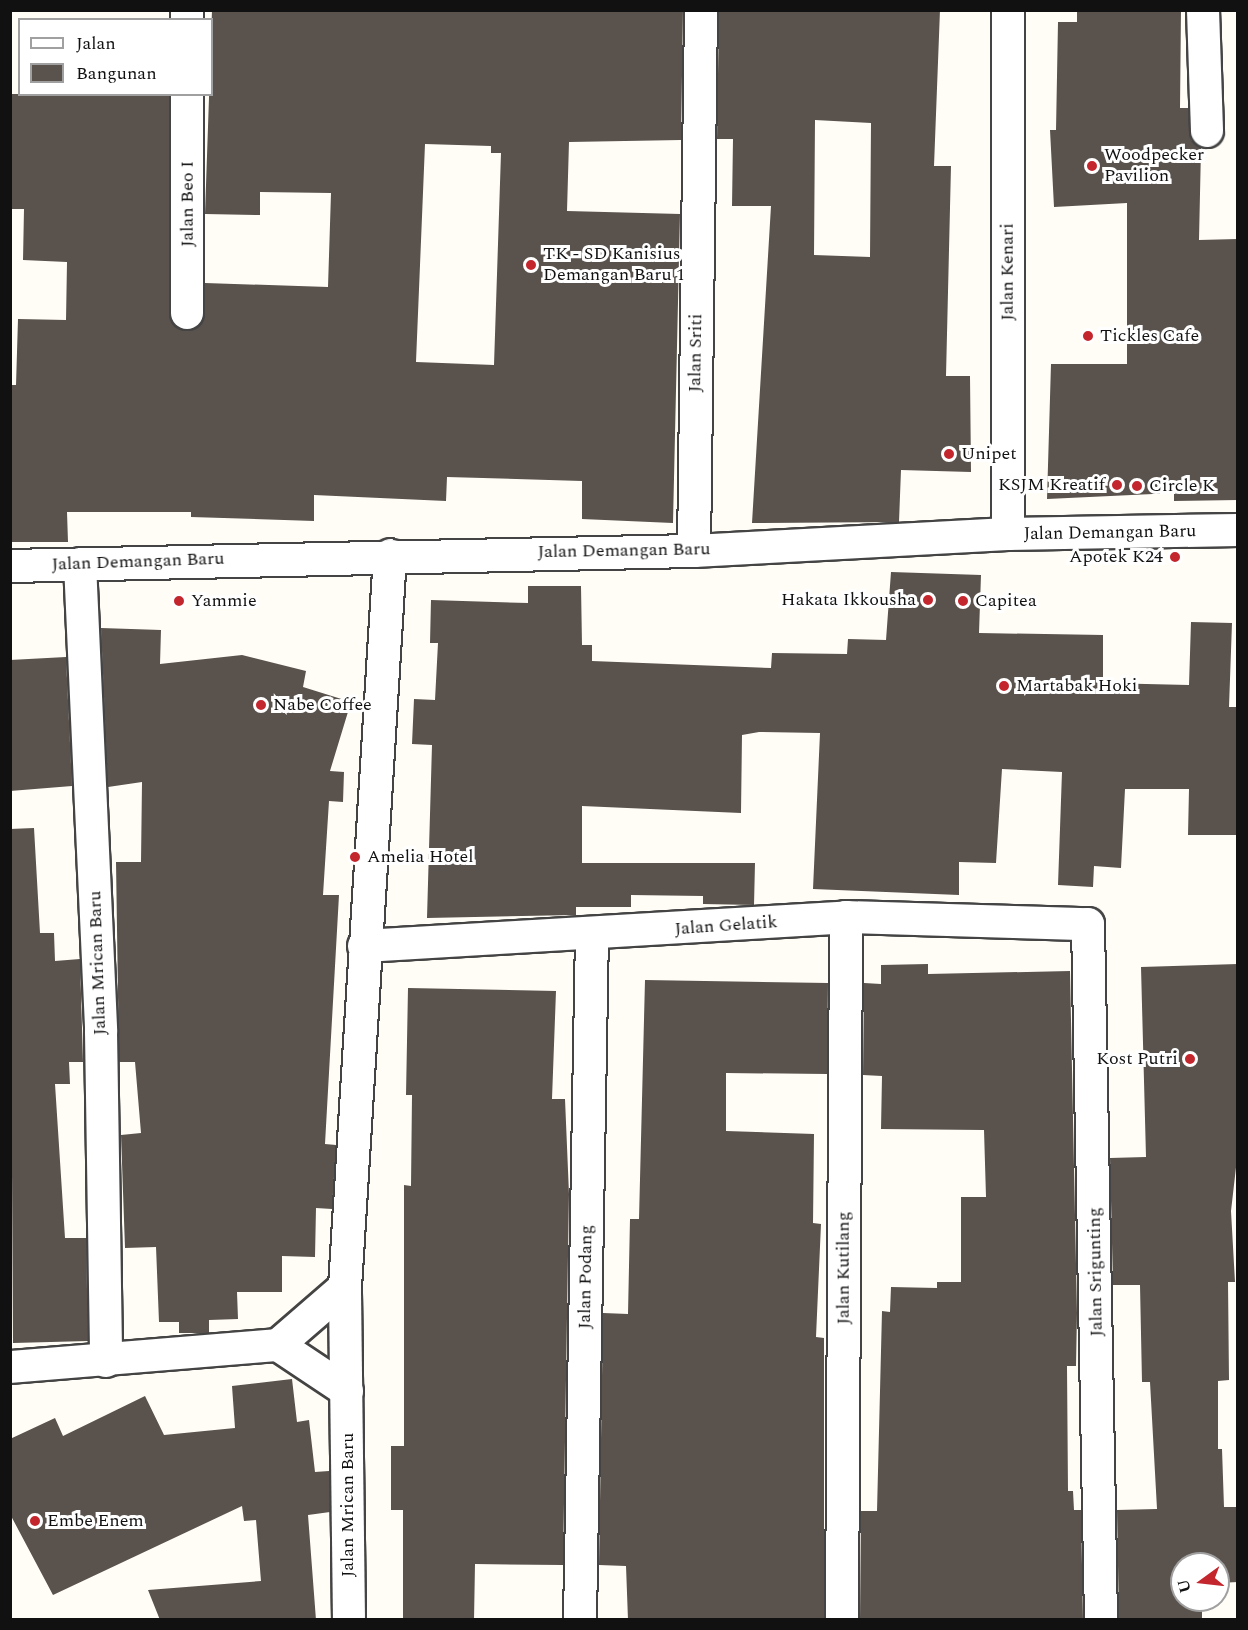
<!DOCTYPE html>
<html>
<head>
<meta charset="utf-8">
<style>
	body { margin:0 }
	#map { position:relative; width:1248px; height:1630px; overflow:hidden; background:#fffdf5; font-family:Spectral,serif }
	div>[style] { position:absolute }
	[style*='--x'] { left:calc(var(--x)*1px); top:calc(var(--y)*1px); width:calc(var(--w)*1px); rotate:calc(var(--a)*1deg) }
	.building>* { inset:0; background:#5a524d }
	.roads { filter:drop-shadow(2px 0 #444) drop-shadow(-2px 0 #444) drop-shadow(0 2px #444) drop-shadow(0 -2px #444) }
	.street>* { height:32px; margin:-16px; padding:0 16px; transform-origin:16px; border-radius:16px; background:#fff }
	.dots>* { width:16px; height:16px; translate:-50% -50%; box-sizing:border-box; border:3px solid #fff; border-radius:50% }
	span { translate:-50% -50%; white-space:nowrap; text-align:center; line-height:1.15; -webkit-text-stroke:6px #fff; paint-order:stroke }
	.poi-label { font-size:18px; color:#111 }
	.left { translate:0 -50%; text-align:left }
	.right { translate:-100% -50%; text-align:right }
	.street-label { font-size:18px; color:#111 }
	.frame { position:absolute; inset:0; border:12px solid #111; pointer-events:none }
	.legend { position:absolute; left:18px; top:18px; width:195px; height:78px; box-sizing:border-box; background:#fff; border:2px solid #a0a0a0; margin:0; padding:8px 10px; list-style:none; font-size:18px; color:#111 }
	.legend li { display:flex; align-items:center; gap:12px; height:30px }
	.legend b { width:30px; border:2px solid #a0a0a0 }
	.north { position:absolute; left:1170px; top:1552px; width:60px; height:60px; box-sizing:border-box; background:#fff; border:2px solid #a0a0a0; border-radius:50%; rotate:255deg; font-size:16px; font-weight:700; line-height:24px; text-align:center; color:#111 }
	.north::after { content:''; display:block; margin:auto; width:21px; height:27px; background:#c4262e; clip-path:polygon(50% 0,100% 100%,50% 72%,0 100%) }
</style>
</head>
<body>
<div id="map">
	<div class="building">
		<i style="clip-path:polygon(evenodd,212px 10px,683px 10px,681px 140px,569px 142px,567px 211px,680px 214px,673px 523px,582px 519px,582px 481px,447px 477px,446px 501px,314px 495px,314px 521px,191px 517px,191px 512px,67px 512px,68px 542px,10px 542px,10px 385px,16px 385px,18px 319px,66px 320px,67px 262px,23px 260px,24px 209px,10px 209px,10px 94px,169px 94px,169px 313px,178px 328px,188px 331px,202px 322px,205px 283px,328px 287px,331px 193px,260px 192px,260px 215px,205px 214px,212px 10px,425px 144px,491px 146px,491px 153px,501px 153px,494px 365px,416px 362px,425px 144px)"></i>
		<i style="clip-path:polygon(evenodd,719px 10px,940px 10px,934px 166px,951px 166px,946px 376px,970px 376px,971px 472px,901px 470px,899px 522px,752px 523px,771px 206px,732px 206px,733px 139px,717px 139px,719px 10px,815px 120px,871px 123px,870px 257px,814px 255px,815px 120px)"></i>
		<i style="clip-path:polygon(1077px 10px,1181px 10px,1180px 108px,1188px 108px,1191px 140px,1201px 148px,1199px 240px,1238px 239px,1238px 500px,1174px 501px,1174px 493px,1047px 499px,1051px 364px,1127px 364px,1127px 203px,1054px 207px,1050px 130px,1056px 130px,1058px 22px,1077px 22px)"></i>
		<i style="clip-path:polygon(891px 572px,981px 575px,979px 633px,1103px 635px,1103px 683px,1189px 685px,1191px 622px,1232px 623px,1229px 707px,1238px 707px,1238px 835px,1188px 835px,1189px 789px,1125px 789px,1121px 868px,1094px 866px,1093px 887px,1058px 885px,1062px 772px,1002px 769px,996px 863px,959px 862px,959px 895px,813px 889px,820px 733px,759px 732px,742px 735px,741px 813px,582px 806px,582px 863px,755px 863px,754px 905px,703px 904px,703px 896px,631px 895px,631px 907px,576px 907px,576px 915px,427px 918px,432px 745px,412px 744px,414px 699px,435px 700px,438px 643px,430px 643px,431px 600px,528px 603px,528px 586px,581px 586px,582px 645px,592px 645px,592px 661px,771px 668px,772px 653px,847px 654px,848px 639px,886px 640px)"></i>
		<i style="clip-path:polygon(101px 628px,161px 630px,160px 664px,242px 655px,306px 671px,303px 687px,351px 702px,330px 771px,344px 772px,343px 802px,329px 801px,323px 895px,339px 895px,325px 1144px,336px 1145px,332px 1209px,316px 1208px,315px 1257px,282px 1256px,282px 1292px,237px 1292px,238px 1319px,209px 1320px,209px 1333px,179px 1333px,179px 1322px,159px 1322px,156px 1247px,125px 1248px,121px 1135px,141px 1133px,135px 1062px,119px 1062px,116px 862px,141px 862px,142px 782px,108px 787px)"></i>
		<i style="clip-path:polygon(66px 657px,72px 786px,10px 791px,10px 660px)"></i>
		<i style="clip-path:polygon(34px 828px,40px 933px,54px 933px,55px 961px,80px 959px,83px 1062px,69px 1062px,70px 1084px,55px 1084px,65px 1238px,86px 1238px,88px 1341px,13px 1343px,10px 829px)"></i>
		<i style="clip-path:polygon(928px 964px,928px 974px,1070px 971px,1077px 1313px,1076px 1366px,1067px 1366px,1068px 1491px,1073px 1491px,1074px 1510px,1081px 1510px,1083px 1620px,860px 1620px,861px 1511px,877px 1511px,882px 1311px,890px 1312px,891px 1287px,937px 1288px,937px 1282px,961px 1282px,961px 1197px,986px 1197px,984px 1130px,881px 1129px,882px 1076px,863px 1075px,864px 983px,881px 984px,881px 965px)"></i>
		<i style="clip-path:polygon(1238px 964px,1238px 1150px,1231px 1211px,1235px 1282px,1228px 1282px,1229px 1380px,1218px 1381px,1218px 1449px,1222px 1449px,1224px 1507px,1238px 1507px,1238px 1582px,1218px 1583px,1218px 1564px,1182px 1564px,1182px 1600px,1202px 1600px,1202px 1620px,1119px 1620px,1117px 1510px,1157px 1509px,1150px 1382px,1142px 1382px,1140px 1285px,1113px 1285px,1110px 1158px,1146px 1157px,1141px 967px)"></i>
		<i style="clip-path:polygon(645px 980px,828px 983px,827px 1074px,726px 1073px,726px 1131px,814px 1134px,813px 1223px,821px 1224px,816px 1337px,824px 1338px,824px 1620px,628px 1620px,626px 1566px,599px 1565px,603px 1313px,628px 1314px,630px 1219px,639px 1219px)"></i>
		<i style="clip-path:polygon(408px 988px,556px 991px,552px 1099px,565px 1099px,569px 1194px,563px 1565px,475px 1564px,474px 1620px,403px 1620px,403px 1510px,391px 1510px,391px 1446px,404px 1446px,404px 1185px,411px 1186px,412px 1095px,406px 1095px)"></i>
		<i style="clip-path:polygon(292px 1379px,297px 1422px,309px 1420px,315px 1472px,329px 1471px,330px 1512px,308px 1515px,316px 1620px,160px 1620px,148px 1590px,261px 1581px,256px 1520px,244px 1521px,242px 1506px,53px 1595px,10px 1514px,10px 1439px,55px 1418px,63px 1436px,145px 1396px,164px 1435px,235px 1428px,232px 1386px)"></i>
	</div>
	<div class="roads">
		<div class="street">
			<i style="--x:187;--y:10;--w:10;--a:90"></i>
			<i style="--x:1203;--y:10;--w:121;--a:88.1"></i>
			<i style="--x:187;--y:313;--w:219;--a:-90"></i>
			<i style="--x:1008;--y:534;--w:524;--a:-90"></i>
			<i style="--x:694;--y:551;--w:541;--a:-89.26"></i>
			<i style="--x:80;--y:564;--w:468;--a:87.4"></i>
			<i style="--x:101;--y:1032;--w:329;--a:89.1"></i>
			<i style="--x:10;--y:566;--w:684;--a:-1.26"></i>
			<i style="--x:694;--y:551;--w:314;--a:-3.1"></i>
			<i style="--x:1008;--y:534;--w:230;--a:-1"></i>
			<i style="--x:364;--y:946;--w:483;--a:-3.4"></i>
			<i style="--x:846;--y:917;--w:242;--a:1.7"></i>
			<i style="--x:1088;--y:924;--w:696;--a:88.93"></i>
			<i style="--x:345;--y:1287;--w:89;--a:139.1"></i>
			<i style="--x:278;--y:1345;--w:83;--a:33.7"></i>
			<i style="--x:10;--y:1367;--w:269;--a:-4.7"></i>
			<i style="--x:349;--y:1620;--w:333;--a:-90.7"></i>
			<i style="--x:345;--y:1287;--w:733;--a:-86.48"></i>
			<i style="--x:580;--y:1620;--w:685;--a:-89"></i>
			<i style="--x:842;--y:1620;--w:703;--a:-89.67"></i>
		</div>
	</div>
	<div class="dots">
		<i style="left:1092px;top:166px;background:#c4262e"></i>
		<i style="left:531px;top:265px;background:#c4262e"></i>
		<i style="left:1088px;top:336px;background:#c4262e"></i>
		<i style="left:949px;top:454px;background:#c4262e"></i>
		<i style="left:1117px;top:485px;background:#c4262e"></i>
		<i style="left:1137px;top:486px;background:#c4262e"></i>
		<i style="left:1175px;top:557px;background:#c4262e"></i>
		<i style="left:928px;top:600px;background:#c4262e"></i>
		<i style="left:179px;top:601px;background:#c4262e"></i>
		<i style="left:963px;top:601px;background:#c4262e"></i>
		<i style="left:1004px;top:686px;background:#c4262e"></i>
		<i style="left:261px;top:705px;background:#c4262e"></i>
		<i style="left:355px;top:857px;background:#c4262e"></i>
		<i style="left:1190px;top:1059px;background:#c4262e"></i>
		<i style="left:35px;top:1521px;background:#c4262e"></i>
	</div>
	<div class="poi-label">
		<span class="left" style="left:1104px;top:166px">Woodpecker<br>Pavilion</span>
		<span class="left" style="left:543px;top:265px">TK - SD Kanisius<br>Demangan Baru 1</span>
		<span class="left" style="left:1100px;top:336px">Tickles Cafe</span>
		<span class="left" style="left:961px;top:454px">Unipet</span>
		<span class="right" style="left:1105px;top:485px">KSJM Kreatif</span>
		<span class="left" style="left:1149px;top:486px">Circle K</span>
		<span class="right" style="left:1163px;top:557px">Apotek K24</span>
		<span class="right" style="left:916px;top:600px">Hakata Ikkousha</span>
		<span class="left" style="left:191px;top:601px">Yammie</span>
		<span class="left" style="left:975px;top:601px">Capitea</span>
		<span class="left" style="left:1016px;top:686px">Martabak Hoki</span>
		<span class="left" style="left:273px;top:705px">Nabe Coffee</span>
		<span class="left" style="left:367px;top:857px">Amelia Hotel</span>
		<span class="right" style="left:1178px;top:1059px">Kost Putri</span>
		<span class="left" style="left:47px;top:1521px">Embe Enem</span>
	</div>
	<div class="street-label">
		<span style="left:188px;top:204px;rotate:-90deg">Jalan Beo I</span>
		<span style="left:1008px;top:272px;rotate:-90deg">Jalan Kenari</span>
		<span style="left:696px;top:353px;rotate:-89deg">Jalan Sriti</span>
		<span style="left:1110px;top:533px;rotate:-1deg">Jalan Demangan Baru</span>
		<span style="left:624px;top:551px;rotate:-1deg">Jalan Demangan Baru</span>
		<span style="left:138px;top:562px;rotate:-2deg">Jalan Demangan Baru</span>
		<span style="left:726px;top:926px;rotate:-4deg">Jalan Gelatik</span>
		<span style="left:98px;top:963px;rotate:-92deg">Jalan Mrican Baru</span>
		<span style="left:844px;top:1268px;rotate:-90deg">Jalan Kutilang</span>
		<span style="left:1096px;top:1272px;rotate:-91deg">Jalan Srigunting</span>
		<span style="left:586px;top:1277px;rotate:-89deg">Jalan Podang</span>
		<span style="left:348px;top:1505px;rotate:-90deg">Jalan Mrican Baru</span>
	</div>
	<div class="frame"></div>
	<ul class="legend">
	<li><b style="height:8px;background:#fff"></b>Jalan</li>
	<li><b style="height:16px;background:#5a524d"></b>Bangunan</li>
	</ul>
	<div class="north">U</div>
</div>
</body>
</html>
